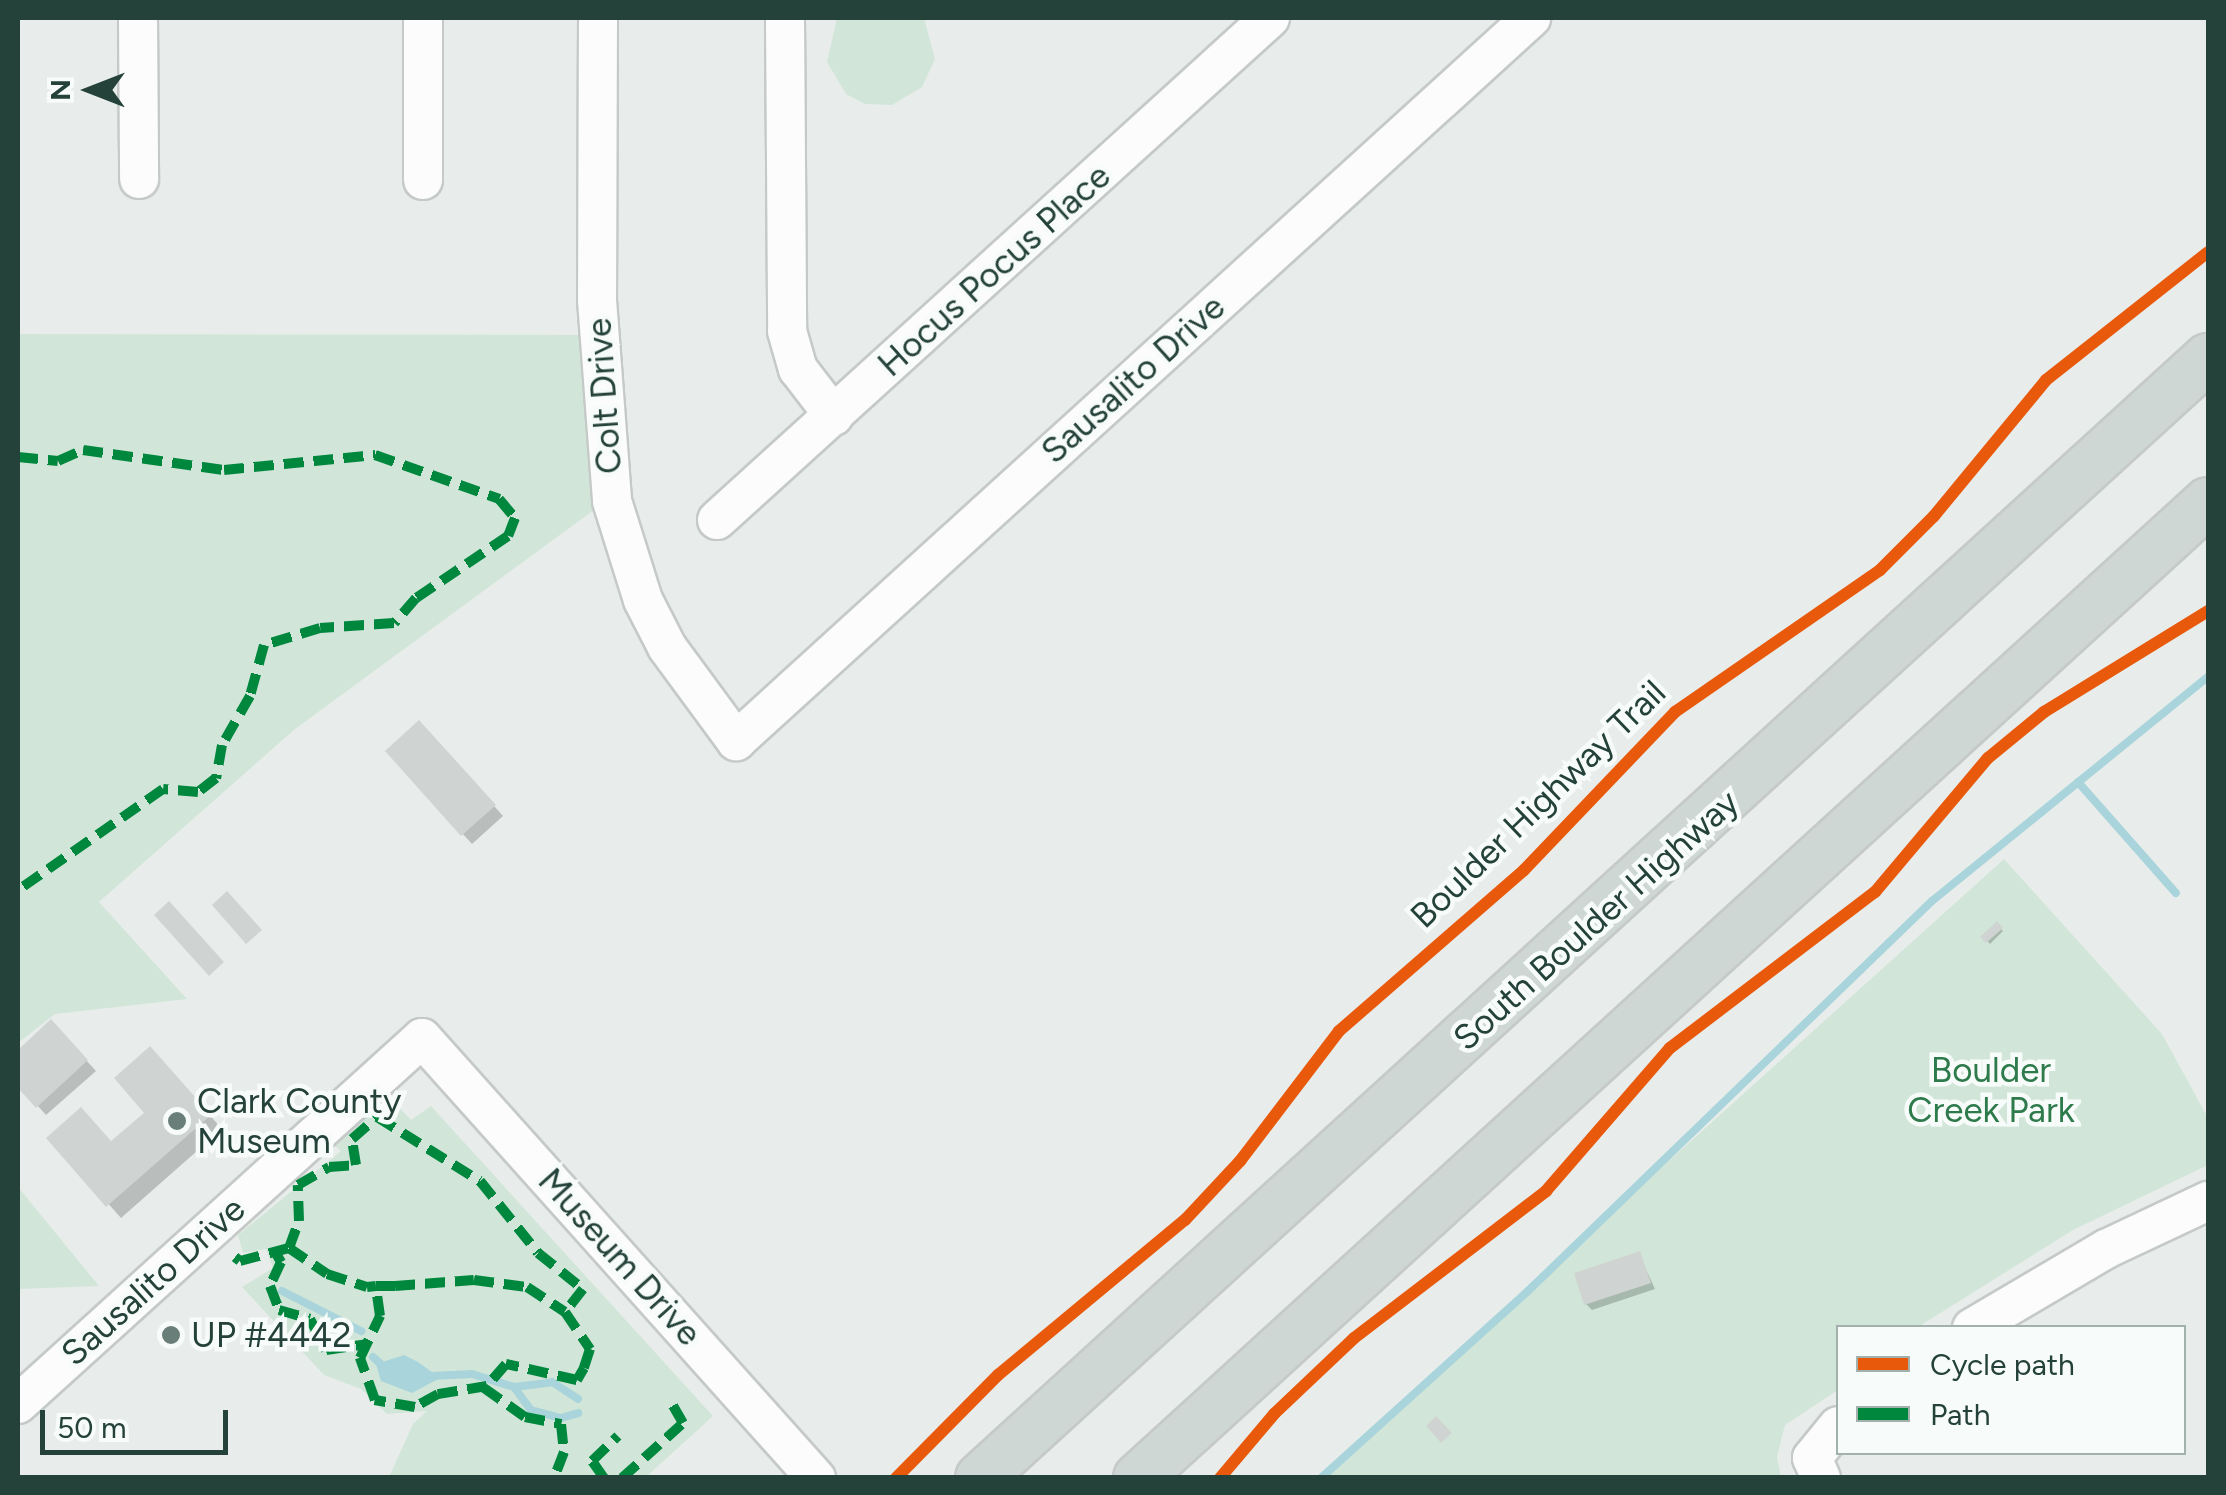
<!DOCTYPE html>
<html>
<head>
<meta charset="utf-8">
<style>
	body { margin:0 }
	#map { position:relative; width:2226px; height:1495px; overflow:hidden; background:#e8edeb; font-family:Figtree,sans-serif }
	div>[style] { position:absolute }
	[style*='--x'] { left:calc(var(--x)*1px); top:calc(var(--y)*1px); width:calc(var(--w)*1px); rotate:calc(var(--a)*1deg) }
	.green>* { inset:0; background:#d1e6d8 }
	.water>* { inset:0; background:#a9d4db }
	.shadow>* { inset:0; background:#0003 }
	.stream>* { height:8px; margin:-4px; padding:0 4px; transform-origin:4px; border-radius:4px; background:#a9d4db }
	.building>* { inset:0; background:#cfd4d2 }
	.roads { filter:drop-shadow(2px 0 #c5cac8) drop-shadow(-2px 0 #c5cac8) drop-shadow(0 2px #c5cac8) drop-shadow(0 -2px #c5cac8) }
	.minor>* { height:38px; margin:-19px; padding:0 19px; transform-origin:19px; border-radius:19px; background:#fcfcfc }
	.major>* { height:48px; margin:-24px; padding:0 24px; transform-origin:24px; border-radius:24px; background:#cfd7d5 }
	.quiet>* { height:10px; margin-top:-5px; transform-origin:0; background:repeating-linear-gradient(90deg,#00873e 0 20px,transparent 0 30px) }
	.cycleway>* { height:12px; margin:-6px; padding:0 6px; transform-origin:6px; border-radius:6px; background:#e8590c }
	.dots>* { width:28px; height:28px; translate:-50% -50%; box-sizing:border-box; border:5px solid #f7fbf9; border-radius:50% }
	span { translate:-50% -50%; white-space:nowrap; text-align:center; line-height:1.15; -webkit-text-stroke:9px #f7fbf9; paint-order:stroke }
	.street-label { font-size:35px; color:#24423a }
	.park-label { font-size:35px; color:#2d7a4b }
	.poi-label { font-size:35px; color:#24423a }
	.left { translate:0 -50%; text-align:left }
	.frame { position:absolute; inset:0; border:20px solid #24423a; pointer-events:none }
	.legend { position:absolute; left:1836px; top:1325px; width:350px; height:130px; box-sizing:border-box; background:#f7fbf9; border:2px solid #a3b1ad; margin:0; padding:12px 18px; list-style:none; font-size:30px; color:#24423a }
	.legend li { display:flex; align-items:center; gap:20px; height:50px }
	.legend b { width:50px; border:2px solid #a3b1ad }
	.north { position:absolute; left:40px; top:40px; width:100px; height:100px; -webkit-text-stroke:8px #f7fbf9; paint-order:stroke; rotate:270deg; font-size:28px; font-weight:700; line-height:40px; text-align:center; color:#24423a }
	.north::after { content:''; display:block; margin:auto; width:35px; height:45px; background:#24423a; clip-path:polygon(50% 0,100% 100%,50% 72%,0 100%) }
	.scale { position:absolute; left:40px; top:1410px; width:188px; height:45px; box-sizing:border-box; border:5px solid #24423a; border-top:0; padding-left:12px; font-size:30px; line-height:35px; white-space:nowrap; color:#24423a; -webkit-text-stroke:8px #f7fbf9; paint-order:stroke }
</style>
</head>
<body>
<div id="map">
	<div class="green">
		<i style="clip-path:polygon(837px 18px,924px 18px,935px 59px,922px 87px,892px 105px,865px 104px,846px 94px,827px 62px)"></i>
		<i style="clip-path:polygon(18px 334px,595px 335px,594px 510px,295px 729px,99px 902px,187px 999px,55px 1014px,18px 1043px)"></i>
		<i style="clip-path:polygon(2004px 859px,2162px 1034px,2208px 1118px,2208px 1165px,2073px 1230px,1918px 1327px,1838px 1328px,1838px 1390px,1785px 1425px,1777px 1457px,1781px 1477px,1317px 1478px)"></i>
		<i style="clip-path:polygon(388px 1096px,411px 1120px,431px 1106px,713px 1416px,646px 1477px,389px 1477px,413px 1424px,427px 1411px,387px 1414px,361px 1389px,324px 1375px,242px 1287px,273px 1268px,266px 1249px,243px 1253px,238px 1235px,341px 1151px,334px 1145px)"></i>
		<i style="clip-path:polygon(18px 1187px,99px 1286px,18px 1289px)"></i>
	</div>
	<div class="water">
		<i style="clip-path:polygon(404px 1355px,418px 1362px,440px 1378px,412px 1393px,381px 1381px,376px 1364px)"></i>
	</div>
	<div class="shadow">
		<i style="clip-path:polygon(428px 732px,503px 816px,472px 844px,388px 752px)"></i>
		<i style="clip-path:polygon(1997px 925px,2003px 931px,1990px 944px,1984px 937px)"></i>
		<i style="clip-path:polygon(51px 1022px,96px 1071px,46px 1115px,18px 1084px,18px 1053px)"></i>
		<i style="clip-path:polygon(163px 1062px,222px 1129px,121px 1218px,50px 1138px,112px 1144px,147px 1113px)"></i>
		<i style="clip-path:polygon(1639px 1254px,1655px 1289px,1592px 1310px,1586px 1304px)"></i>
	</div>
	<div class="stream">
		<i style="--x:2078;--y:782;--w:148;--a:48.6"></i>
		<i style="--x:282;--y:1291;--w:89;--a:26.9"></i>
		<i style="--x:373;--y:1357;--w:13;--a:42"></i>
		<i style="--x:431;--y:1376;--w:41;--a:-2.8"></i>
		<i style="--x:472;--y:1374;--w:44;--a:17.2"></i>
		<i style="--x:514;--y:1387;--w:38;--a:-7"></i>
		<i style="--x:552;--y:1382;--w:31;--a:33"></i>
		<i style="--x:514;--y:1387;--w:29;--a:54"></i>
		<i style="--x:531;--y:1410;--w:31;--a:15"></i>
		<i style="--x:561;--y:1418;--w:18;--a:-16"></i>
		<i style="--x:1321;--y:1478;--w:279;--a:-42.1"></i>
		<i style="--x:1528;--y:1291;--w:562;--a:-43.99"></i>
		<i style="--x:1932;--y:901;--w:355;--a:-39.1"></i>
	</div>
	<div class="building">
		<i style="clip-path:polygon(419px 720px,496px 805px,461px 836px,385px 751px)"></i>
		<i style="clip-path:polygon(227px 891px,262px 930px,246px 944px,212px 905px)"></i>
		<i style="clip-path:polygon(169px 901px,224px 962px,209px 976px,154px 915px)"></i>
		<i style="clip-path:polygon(1997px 921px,2003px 928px,1986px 943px,1980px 937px)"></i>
		<i style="clip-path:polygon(51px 1019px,88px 1060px,36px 1108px,18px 1088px,18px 1050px)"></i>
		<i style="clip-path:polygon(150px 1046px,211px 1115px,106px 1207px,46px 1138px,81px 1107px,111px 1141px,144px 1113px,114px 1078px)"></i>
		<i style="clip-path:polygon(1640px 1251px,1651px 1283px,1584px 1305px,1574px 1273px)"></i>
		<i style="clip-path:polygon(1436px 1416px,1452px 1433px,1441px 1443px,1426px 1426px)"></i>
	</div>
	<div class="roads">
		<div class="minor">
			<i style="--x:138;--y:18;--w:161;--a:89.6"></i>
			<i style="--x:423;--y:18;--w:162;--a:90"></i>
			<i style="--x:598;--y:18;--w:282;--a:90.2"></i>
			<i style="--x:597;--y:300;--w:202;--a:85.7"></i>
			<i style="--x:612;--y:501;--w:104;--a:72.6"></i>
			<i style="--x:643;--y:600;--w:53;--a:62.9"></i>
			<i style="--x:667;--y:647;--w:117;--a:53.7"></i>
			<i style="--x:736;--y:741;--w:1075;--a:-42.28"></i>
			<i style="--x:785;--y:18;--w:313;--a:89.6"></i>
			<i style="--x:787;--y:331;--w:40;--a:74"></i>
			<i style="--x:798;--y:369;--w:59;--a:52.5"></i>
			<i style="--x:717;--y:520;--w:747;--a:-42.23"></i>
			<i style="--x:1972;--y:1328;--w:156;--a:-30.5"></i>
			<i style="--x:2106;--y:1249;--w:113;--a:-25.2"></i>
			<i style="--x:18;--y:1404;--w:545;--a:-42.17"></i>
			<i style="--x:422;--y:1038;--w:591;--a:48.16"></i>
			<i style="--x:1821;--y:1478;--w:22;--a:-114"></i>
			<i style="--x:1812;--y:1458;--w:41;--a:-50.9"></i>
		</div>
		<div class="major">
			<i style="--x:980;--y:1478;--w:1662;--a:-42.37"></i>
			<i style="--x:1138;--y:1478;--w:1448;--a:-42.37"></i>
		</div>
	</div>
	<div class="quiet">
		<i style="--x:18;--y:457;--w:40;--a:5.7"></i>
		<i style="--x:58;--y:461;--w:27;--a:-24"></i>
		<i style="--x:83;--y:450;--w:142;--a:8.1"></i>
		<i style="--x:224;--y:470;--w:152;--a:-5.7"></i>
		<i style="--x:375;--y:455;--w:132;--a:19.5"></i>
		<i style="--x:499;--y:499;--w:25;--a:50"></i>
		<i style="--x:515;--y:518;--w:19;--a:111"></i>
		<i style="--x:508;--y:536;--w:111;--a:146"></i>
		<i style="--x:416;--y:598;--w:33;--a:131"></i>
		<i style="--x:394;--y:623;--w:74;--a:176.1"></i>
		<i style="--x:320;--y:628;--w:59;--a:163.1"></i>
		<i style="--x:264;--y:645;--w:53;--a:105.4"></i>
		<i style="--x:250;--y:696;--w:56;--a:119.7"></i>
		<i style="--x:222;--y:745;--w:34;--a:100"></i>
		<i style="--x:216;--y:778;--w:23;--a:142"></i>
		<i style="--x:198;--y:792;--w:35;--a:-175"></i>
		<i style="--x:163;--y:789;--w:177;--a:145.1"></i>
		<i style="--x:289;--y:1248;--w:29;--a:-70"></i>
		<i style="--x:299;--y:1221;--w:36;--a:-92"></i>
		<i style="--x:298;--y:1185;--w:36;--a:-30"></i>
		<i style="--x:329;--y:1167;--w:27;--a:-4"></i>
		<i style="--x:356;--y:1165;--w:26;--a:-99"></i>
		<i style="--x:352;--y:1139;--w:33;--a:-41"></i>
		<i style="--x:377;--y:1117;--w:121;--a:31.9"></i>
		<i style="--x:480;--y:1181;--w:92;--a:51.1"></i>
		<i style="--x:538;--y:1253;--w:58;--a:38.7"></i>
		<i style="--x:583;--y:1289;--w:29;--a:128"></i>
		<i style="--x:275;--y:1252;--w:12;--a:59"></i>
		<i style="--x:281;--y:1262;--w:26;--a:115"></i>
		<i style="--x:270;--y:1286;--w:26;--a:69"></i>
		<i style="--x:279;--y:1310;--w:32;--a:16"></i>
		<i style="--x:310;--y:1319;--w:35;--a:63"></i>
		<i style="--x:326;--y:1350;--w:41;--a:-8.3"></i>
		<i style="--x:235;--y:1257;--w:6;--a:39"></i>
		<i style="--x:240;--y:1261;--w:51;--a:-14.9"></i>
		<i style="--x:289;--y:1248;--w:46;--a:34.4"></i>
		<i style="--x:327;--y:1274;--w:42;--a:18"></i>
		<i style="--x:367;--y:1287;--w:9;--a:-6"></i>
		<i style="--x:376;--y:1286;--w:19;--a:0"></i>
		<i style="--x:395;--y:1286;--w:79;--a:-4.3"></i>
		<i style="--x:474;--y:1280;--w:53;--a:7.5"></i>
		<i style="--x:527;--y:1287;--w:45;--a:33.3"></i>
		<i style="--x:565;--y:1312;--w:45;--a:56"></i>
		<i style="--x:590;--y:1349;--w:20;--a:108"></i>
		<i style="--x:584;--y:1368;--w:14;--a:120"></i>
		<i style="--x:577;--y:1380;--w:73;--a:-167.3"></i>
		<i style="--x:506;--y:1364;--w:29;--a:131"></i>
		<i style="--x:487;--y:1386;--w:50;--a:170.7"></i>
		<i style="--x:438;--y:1394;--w:26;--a:151"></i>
		<i style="--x:415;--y:1407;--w:41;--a:-170.1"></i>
		<i style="--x:375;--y:1400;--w:45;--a:-109.7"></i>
		<i style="--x:360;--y:1358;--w:47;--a:-64.5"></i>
		<i style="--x:380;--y:1316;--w:30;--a:-98"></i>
		<i style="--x:484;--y:1388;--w:50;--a:35.3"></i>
		<i style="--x:525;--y:1417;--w:37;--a:11"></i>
		<i style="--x:561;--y:1424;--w:28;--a:84"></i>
		<i style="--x:564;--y:1452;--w:28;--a:111"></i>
		<i style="--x:604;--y:1478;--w:21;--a:-125"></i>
		<i style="--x:592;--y:1461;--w:36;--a:-44"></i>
		<i style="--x:622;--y:1478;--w:82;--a:-42"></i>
		<i style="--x:683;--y:1423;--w:28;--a:-120"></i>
	</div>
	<div class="cycleway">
		<i style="--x:896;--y:1478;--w:145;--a:-45.3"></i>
		<i style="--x:998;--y:1375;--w:243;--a:-39.7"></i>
		<i style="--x:1185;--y:1220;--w:81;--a:-47"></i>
		<i style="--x:1240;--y:1161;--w:163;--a:-52.7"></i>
		<i style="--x:1339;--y:1031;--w:245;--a:-41"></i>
		<i style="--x:1524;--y:870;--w:219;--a:-46.3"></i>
		<i style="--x:1675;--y:712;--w:249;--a:-34.7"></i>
		<i style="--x:1880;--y:570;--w:76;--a:-45"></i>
		<i style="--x:1934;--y:516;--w:176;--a:-50.5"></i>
		<i style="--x:2046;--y:380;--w:206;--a:-38.3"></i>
		<i style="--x:1220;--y:1478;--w:84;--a:-49.8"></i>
		<i style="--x:1274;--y:1414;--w:110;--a:-43.5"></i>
		<i style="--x:1354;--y:1338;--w:242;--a:-37.4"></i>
		<i style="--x:1546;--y:1191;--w:189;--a:-49.1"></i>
		<i style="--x:1670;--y:1048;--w:258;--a:-37.3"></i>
		<i style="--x:1875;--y:892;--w:175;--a:-49.9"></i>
		<i style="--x:1988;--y:758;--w:72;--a:-39.4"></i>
		<i style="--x:2044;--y:712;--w:193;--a:-31.6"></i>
	</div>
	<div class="dots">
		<i style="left:177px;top:1121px;background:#697e78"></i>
		<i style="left:171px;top:1335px;background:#697e78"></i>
	</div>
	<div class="street-label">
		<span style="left:994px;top:270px;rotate:-42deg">Hocus Pocus Place</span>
		<span style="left:1133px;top:379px;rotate:-42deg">Sausalito Drive</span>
		<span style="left:604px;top:396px;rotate:-94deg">Colt Drive</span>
		<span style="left:1538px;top:804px;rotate:-44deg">Boulder Highway Trail</span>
		<span style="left:1596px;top:920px;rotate:-42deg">South Boulder Highway</span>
		<span style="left:620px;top:1257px;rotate:48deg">Museum Drive</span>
		<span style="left:153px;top:1281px;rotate:-42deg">Sausalito Drive</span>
	</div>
	<div class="park-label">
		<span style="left:1991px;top:1090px">Boulder<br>Creek Park</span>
	</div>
	<div class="poi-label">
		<span class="left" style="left:197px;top:1121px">Clark County<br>Museum</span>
		<span class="left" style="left:191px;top:1335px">UP #4442</span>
	</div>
	<div class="frame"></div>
	<ul class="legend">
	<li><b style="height:12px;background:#e8590c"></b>Cycle path</li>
	<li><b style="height:12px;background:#00873e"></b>Path</li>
	</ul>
	<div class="north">N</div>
	<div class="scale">50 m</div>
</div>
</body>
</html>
